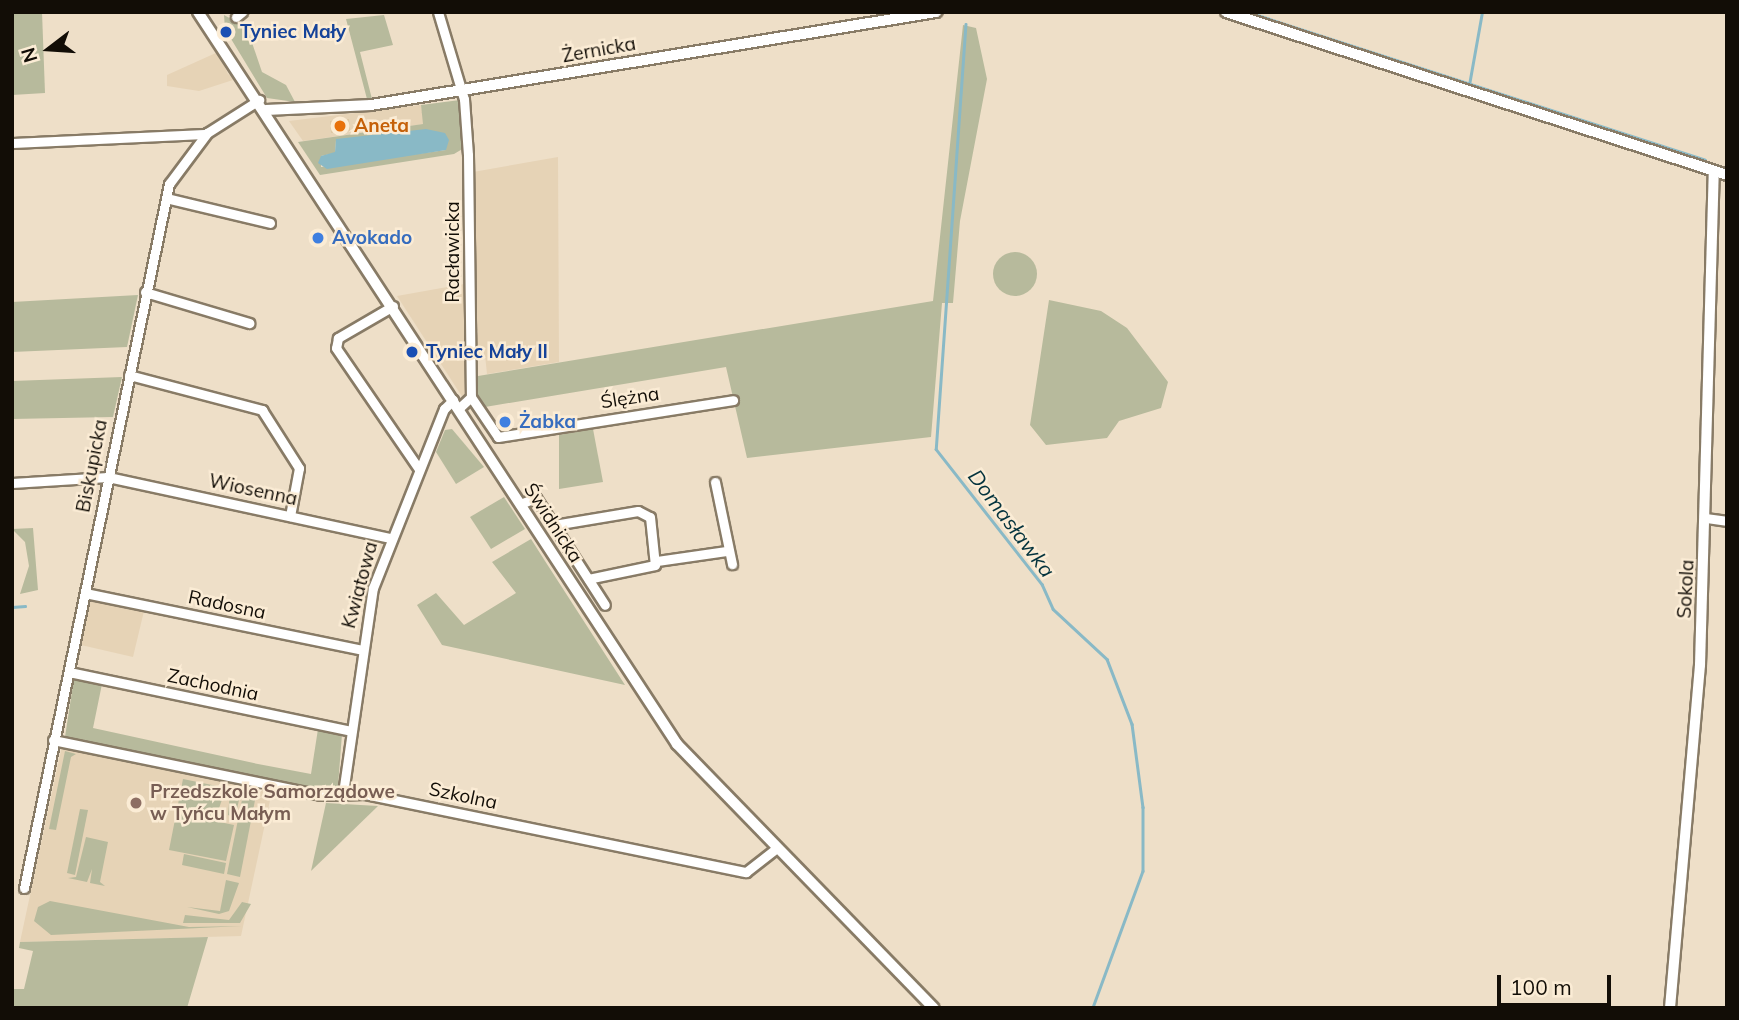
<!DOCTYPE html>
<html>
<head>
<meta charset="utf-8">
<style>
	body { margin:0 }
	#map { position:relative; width:1739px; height:1020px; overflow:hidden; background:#eedfc8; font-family:Mulish,sans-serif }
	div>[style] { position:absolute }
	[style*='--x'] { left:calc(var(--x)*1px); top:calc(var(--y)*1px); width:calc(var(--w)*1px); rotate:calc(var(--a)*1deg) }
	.built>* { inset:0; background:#e6d3b6 }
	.green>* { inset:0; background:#b7ba9c }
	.round { border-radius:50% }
	.water>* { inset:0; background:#89b9c6 }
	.stream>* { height:2.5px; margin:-1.25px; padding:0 1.25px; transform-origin:1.25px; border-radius:1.25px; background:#89b9c6 }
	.building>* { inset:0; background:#dec8a4 }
	.roads { filter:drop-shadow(2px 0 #887b66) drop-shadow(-2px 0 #887b66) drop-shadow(0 2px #887b66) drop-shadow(0 -2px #887b66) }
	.minor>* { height:9px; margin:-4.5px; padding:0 4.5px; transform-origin:4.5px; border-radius:4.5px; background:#fff }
	.tertiary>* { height:10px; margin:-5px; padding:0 5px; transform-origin:5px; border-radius:5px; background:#fff }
	.dots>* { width:19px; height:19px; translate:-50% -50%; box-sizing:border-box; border:4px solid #fbecd5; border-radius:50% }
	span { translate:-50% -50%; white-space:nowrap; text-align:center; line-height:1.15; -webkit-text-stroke:5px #fbecd5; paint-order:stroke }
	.transit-label { font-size:19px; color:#164399; font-weight:700 }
	.left { translate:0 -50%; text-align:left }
	.street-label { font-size:19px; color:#120d06 }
	.food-label { font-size:19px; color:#c56008; font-weight:700 }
	.shop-label { font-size:19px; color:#366cbe; font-weight:700 }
	.education-label { font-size:19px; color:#785e54; font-weight:700 }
	.water-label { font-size:21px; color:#04333d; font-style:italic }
	.frame { position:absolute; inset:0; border:14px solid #120d06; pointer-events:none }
	.north { position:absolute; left:14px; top:14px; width:70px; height:70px; -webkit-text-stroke:5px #fbecd5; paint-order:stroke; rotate:253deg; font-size:19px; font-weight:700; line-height:28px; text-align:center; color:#120d06 }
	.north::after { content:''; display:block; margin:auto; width:24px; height:32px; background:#120d06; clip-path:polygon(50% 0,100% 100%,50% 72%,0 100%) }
	.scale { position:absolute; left:1497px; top:975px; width:114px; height:32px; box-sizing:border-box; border:4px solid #120d06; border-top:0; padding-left:9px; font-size:21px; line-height:24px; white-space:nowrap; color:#120d06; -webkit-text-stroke:5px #fbecd5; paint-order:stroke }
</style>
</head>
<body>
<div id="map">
	<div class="built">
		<i style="clip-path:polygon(218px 52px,228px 74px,236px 79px,199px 91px,167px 86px,167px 75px)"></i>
		<i style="clip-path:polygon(421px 105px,424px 124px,303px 141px,289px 121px)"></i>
		<i style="clip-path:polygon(558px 157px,559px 362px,487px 374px,485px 355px,473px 352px,478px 331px,473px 328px,473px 172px)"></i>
		<i style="clip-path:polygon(464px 284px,465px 396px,463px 398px,397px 296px)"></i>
		<i style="clip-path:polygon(91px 599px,144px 611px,133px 657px,81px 645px)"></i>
		<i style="clip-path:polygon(62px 746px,272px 791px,241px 936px,20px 942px)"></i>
	</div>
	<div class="green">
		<i style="clip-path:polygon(12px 12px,42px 12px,45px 93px,12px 95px)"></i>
		<i style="clip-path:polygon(224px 15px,247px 28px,262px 72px,286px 85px,295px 102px,267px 98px,225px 29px)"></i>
		<i style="clip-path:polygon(384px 15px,393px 45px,360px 52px,372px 99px,367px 99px,346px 19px)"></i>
		<i style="clip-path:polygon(963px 25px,976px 28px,987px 79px,960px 221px,953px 303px,942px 303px,931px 437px,747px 458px,726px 367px,485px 407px,473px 389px,472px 377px,933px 301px)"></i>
		<i style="clip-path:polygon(evenodd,460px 100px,464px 148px,454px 154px,320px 175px,298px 142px,423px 124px,421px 105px,460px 100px,336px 140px,446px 150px,321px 167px,321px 156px,335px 153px,336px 140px)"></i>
		<i class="round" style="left:993px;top:252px;width:44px;height:44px"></i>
		<i style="clip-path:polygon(138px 295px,127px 347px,12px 352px,12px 302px)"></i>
		<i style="clip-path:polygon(1049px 300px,1101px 311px,1127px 328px,1168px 382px,1161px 408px,1119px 421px,1107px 438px,1046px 445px,1030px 425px)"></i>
		<i style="clip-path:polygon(122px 377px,113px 417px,12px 419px,12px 381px)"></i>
		<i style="clip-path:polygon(452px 429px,484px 467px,456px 484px,436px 452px,445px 430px)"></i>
		<i style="clip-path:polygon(593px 429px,603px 482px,559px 489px,559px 435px)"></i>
		<i style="clip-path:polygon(504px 497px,525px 529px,491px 549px,470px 517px)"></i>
		<i style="clip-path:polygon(33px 528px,38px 590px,20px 594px,29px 566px,25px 542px,12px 529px)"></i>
		<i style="clip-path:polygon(531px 539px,545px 561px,625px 685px,442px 645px,417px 605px,436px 593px,464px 625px,516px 593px,492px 562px)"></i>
		<i style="clip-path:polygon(74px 678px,102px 684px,93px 728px,258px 764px,311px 774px,318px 729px,342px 734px,338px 786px,321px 789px,65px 737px)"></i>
		<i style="clip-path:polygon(65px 751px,76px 754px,71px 757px,56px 830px,49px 829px)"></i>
		<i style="clip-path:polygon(183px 779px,241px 791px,235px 818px,228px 815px,230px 792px,225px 791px,217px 814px,211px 813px,210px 820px,234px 825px,226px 861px,169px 850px)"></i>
		<i style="clip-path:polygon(244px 790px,256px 795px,240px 877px,227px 874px)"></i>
		<i style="clip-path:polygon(326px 803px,378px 806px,311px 871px)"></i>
		<i style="clip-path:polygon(80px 809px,88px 810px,75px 875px,67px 873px)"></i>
		<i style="clip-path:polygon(86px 837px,108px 842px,100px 882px,105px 886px,90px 883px,92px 869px,87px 882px,68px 878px,76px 877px)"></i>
		<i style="clip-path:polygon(184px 854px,226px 863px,224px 874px,182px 865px)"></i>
		<i style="clip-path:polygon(226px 880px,239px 883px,229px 911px,219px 914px,187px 907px,220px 911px)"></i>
		<i style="clip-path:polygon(50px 901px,189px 927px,242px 926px,51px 935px,34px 921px,38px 907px)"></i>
		<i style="clip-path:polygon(242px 902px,251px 904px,240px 923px,183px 923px,185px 915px,229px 920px)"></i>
		<i style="clip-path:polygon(208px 937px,187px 1008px,12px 1008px,12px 989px,24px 989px,33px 951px,19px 948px,20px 942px)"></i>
	</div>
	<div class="water">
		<i style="clip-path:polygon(426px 129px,445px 133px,449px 140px,446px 150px,327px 169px,318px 163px,321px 156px,335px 152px,336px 139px)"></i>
	</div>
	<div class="stream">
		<i style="--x:1248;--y:12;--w:480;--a:17.9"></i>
		<i style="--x:966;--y:24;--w:426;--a:94"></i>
		<i style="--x:936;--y:449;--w:172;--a:51.9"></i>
		<i style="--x:1042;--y:584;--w:27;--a:66"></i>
		<i style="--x:1053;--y:609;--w:74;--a:42.8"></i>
		<i style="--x:1107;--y:659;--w:70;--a:69"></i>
		<i style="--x:1132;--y:724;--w:84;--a:82.5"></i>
		<i style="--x:1143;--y:807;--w:64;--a:90"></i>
		<i style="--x:1143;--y:871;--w:146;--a:110.1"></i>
		<i style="--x:1469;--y:85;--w:74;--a:-79.9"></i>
		<i style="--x:12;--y:607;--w:13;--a:-4"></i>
	</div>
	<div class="building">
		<i style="clip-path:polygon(349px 119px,350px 131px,331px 133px,330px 121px)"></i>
	</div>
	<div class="roads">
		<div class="minor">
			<i style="--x:438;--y:12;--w:91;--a:73.4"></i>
			<i style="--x:464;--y:99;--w:56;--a:85.9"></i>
			<i style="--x:468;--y:155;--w:242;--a:89.3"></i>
			<i style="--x:471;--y:397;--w:16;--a:137"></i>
			<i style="--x:236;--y:17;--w:8;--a:-40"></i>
			<i style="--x:12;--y:143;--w:193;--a:-2.7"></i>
			<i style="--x:166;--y:198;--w:107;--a:13.5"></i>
			<i style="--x:145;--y:292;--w:109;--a:16.6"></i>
			<i style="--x:393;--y:306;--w:64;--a:149.8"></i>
			<i style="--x:338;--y:338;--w:10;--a:101"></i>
			<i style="--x:336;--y:348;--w:147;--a:55.6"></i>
			<i style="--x:129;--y:375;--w:138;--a:14.7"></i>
			<i style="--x:262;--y:410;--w:69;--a:57.5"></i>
			<i style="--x:299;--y:468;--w:49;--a:100.6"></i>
			<i style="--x:471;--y:397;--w:48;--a:56"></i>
			<i style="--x:498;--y:437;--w:238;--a:-8.9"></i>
			<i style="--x:715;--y:482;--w:84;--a:78.3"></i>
			<i style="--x:12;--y:483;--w:96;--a:-3.6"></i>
			<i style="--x:108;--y:477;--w:289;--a:12.2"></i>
			<i style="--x:520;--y:504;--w:17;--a:-21"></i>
			<i style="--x:536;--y:498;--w:127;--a:57.2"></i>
			<i style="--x:1706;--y:518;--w:21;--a:8"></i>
			<i style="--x:554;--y:525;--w:85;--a:-9.5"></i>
			<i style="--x:638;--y:511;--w:13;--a:27"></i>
			<i style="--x:650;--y:517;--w:48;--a:84.1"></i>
			<i style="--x:655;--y:565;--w:68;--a:168.2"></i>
			<i style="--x:657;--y:561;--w:70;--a:-8.2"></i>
			<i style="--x:85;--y:593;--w:283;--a:11.6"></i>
			<i style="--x:69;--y:672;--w:288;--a:11.8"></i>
			<i style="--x:53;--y:740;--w:273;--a:11.6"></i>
			<i style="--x:320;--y:795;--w:45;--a:-1.3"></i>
			<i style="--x:365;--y:794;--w:389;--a:11.6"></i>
			<i style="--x:746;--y:872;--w:37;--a:-38"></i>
			<i style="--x:343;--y:793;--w:207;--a:-81.7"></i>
			<i style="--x:373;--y:588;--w:193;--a:-68.4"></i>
			<i style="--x:444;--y:409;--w:13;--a:-45"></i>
			<i style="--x:24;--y:888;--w:719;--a:-78.36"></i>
			<i style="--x:169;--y:184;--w:64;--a:-53.3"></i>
			<i style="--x:207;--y:133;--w:62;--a:-32.4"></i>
		</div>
		<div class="tertiary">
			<i style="--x:198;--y:12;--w:875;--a:56.8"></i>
			<i style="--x:677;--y:744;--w:368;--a:45.8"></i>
			<i style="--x:1226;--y:12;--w:527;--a:18.02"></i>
			<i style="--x:266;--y:110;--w:105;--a:-2.7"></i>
			<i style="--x:371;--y:105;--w:573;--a:-9.35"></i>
			<i style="--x:1670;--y:1008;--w:344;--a:-85"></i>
			<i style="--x:1700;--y:665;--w:494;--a:-88.4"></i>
		</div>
	</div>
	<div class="dots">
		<i style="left:226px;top:32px;background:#1a4fb4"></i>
		<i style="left:340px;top:126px;background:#e8710a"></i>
		<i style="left:318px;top:238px;background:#3f7fe0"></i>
		<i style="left:412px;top:352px;background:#1a4fb4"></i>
		<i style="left:505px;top:422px;background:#3f7fe0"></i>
		<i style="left:136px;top:803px;background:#8d6e63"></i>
	</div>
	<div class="transit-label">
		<span class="left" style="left:240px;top:32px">Tyniec Mały</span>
		<span class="left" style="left:426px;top:352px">Tyniec Mały II</span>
	</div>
	<div class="street-label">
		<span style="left:599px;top:50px;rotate:-10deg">Żernicka</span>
		<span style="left:453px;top:252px;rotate:-90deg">Racławicka</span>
		<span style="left:630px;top:398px;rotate:-9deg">Ślężna</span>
		<span style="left:92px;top:466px;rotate:-79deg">Biskupicka</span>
		<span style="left:253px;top:490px;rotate:12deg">Wiosenna</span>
		<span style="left:553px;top:523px;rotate:57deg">Świdnicka</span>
		<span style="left:360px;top:585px;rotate:-75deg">Kwiatowa</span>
		<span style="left:1686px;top:589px;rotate:-87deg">Sokola</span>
		<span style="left:227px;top:605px;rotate:12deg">Radosna</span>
		<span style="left:213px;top:685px;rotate:12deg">Zachodnia</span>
		<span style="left:463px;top:796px;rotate:12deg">Szkolna</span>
	</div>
	<div class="food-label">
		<span class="left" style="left:354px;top:126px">Aneta</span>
	</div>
	<div class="shop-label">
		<span class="left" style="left:332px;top:238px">Avokado</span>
		<span class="left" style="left:519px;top:422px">Żabka</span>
	</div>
	<div class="education-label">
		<span class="left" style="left:150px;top:803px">Przedszkole Samorządowe<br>w Tyńcu Małym</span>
	</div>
	<div class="water-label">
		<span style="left:1012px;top:523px;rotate:53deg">Domasławka</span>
	</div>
	<div class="frame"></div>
	<div class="north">N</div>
	<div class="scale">100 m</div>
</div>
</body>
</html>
